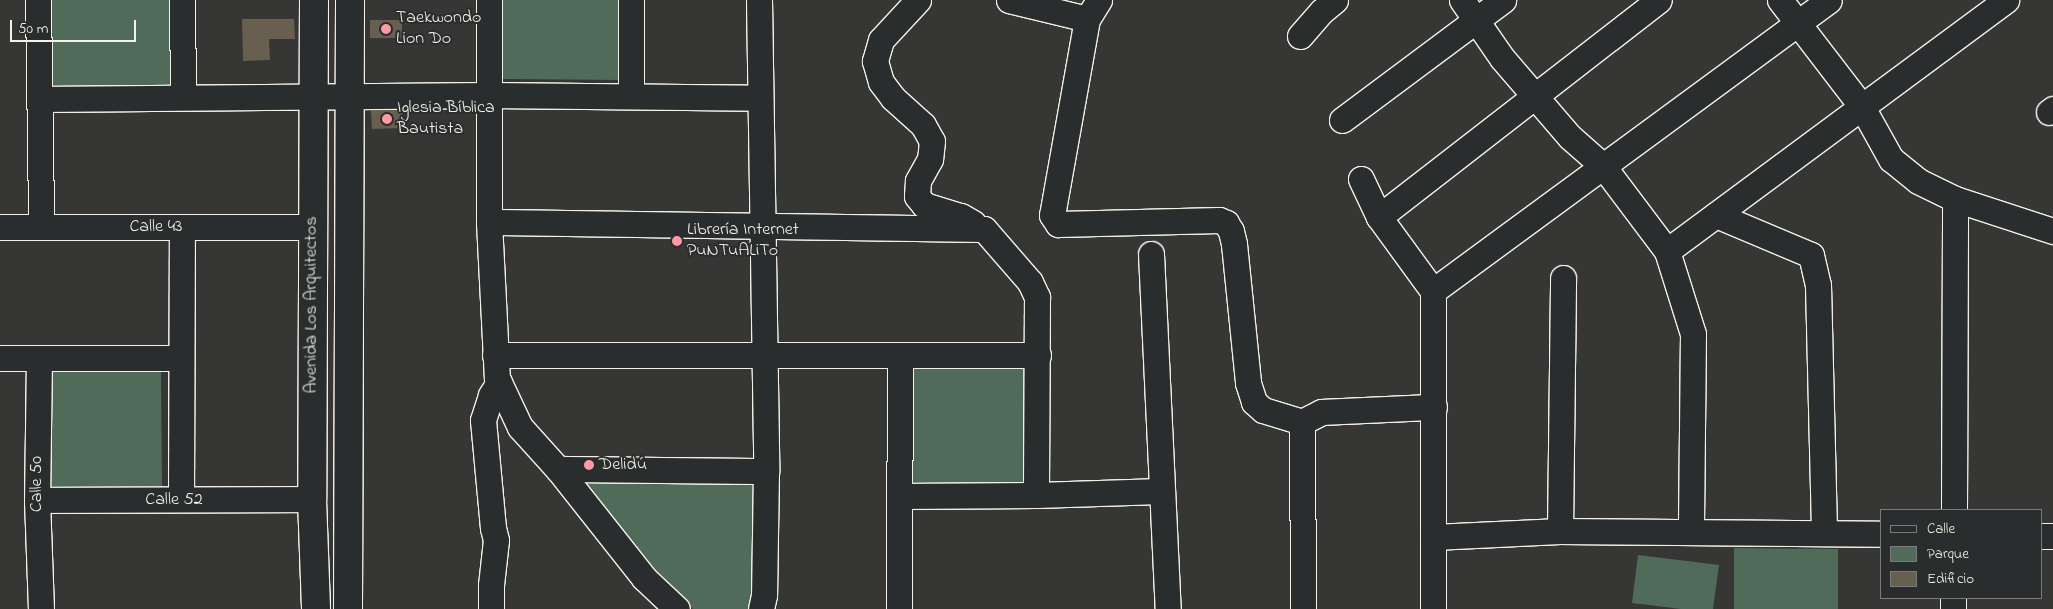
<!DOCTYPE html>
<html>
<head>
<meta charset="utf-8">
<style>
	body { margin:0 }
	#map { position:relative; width:2053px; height:609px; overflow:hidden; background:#363735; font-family:"Indie Flower",sans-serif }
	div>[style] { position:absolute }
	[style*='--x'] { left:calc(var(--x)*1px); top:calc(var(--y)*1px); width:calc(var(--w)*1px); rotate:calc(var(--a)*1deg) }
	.green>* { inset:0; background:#506b5a }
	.building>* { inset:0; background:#685f50 }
	.roads { filter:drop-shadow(1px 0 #f4f1e8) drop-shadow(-1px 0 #f4f1e8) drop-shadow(0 1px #f4f1e8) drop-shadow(0 -1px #f4f1e8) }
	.minor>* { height:25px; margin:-12.5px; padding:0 12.5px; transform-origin:12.5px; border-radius:12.5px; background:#2a2d2e }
	.major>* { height:28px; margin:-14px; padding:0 14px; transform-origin:14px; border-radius:14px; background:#2a2d2e }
	.dots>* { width:14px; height:14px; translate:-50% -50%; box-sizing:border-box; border:2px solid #2a2d2e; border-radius:50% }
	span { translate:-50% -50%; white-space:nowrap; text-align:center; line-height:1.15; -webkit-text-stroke:4px #2a2d2e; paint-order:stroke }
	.poi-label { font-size:18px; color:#f4f1e8 }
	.left { translate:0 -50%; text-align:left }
	.street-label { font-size:18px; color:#f4f1e8 }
	.legend { position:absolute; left:1880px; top:509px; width:162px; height:90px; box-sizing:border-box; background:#2a2d2e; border:1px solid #7b7b78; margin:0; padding:6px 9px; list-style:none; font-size:15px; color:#f4f1e8 }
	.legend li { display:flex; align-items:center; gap:10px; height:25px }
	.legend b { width:25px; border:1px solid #7b7b78 }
	.scale { position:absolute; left:10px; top:20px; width:126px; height:22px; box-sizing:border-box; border:2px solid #f4f1e8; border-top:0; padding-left:6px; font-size:15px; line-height:18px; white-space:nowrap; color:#f4f1e8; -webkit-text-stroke:4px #2a2d2e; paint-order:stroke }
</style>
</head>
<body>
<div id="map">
	<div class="green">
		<i style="clip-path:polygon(40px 0,179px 0,176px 89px,45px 90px)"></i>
		<i style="clip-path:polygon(498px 0,621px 0,621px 80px,495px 79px)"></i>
		<i style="clip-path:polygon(1025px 364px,1027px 486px,911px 488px,909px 366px)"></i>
		<i style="clip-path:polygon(161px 370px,162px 486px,50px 488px,48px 371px)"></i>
		<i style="clip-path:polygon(567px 474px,753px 474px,754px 592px,750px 609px,693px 609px,618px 536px)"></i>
		<i style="clip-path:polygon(1734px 548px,1838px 549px,1838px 609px,1734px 609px)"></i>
		<i style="clip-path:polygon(1638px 555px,1719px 565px,1713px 609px,1681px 609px,1632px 603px)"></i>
	</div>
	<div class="building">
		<i style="clip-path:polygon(242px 19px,294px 19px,295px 39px,269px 39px,270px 60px,243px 61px)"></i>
		<i style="clip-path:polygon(370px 20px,402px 20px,402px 38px,370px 38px)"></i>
		<i style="clip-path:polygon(402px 109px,403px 128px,372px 129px,371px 110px)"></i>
	</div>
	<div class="roads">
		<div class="minor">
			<i style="--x:38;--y:0;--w:227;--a:89.2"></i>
			<i style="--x:182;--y:0;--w:97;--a:89.4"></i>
			<i style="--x:489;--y:0;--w:222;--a:90"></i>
			<i style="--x:489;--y:222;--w:156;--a:87.1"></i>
			<i style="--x:497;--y:378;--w:54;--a:64.9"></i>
			<i style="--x:520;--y:427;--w:57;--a:47.9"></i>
			<i style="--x:558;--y:469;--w:139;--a:51.7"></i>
			<i style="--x:644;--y:578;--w:45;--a:43.2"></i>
			<i style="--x:759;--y:0;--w:471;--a:89.1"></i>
			<i style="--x:766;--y:471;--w:124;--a:90.9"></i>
			<i style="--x:764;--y:595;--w:14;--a:102"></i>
			<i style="--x:918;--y:0;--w:54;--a:132.8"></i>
			<i style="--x:881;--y:40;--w:22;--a:106"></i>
			<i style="--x:875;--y:61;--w:22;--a:74"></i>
			<i style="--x:881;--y:82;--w:20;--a:53"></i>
			<i style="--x:893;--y:98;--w:40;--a:42"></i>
			<i style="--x:923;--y:125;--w:18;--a:61"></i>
			<i style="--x:932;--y:141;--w:18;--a:96"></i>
			<i style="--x:930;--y:159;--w:25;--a:119"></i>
			<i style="--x:918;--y:181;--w:15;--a:94"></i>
			<i style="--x:917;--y:196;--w:11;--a:52"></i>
			<i style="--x:924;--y:205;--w:39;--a:17"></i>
			<i style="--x:961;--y:216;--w:14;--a:30"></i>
			<i style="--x:1009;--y:0;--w:80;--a:13.7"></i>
			<i style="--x:1099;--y:0;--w:22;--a:122"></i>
			<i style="--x:1087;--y:19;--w:199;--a:100.1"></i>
			<i style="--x:1052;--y:215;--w:11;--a:56"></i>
			<i style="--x:1058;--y:224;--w:161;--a:-1.4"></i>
			<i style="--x:1219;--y:220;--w:8;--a:23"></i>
			<i style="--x:1226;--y:223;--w:9;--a:58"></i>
			<i style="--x:1231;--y:231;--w:13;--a:77"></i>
			<i style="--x:1234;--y:244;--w:140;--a:84.2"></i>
			<i style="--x:1248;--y:383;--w:20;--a:72"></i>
			<i style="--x:1254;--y:402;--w:12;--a:42"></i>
			<i style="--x:1263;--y:410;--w:41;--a:17.1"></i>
			<i style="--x:1302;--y:422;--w:22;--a:-27"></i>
			<i style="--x:1322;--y:412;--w:112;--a:-2.6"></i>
			<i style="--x:1462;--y:0;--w:70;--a:55.4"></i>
			<i style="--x:1502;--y:58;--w:104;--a:49.3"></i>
			<i style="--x:1570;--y:137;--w:44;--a:41.3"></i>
			<i style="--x:1603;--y:166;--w:106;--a:53"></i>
			<i style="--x:1667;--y:251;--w:87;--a:72.6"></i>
			<i style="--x:1693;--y:334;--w:198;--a:90.6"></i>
			<i style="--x:1780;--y:0;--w:135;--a:52.5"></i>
			<i style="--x:1862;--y:107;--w:60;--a:60.9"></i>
			<i style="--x:1891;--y:159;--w:35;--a:39"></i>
			<i style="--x:1918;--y:181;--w:41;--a:25.9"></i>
			<i style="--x:1955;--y:199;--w:103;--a:18.1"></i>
			<i style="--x:1300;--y:36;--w:33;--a:-49"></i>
			<i style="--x:1322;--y:11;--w:17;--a:-40"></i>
			<i style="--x:631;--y:96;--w:96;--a:-90"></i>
			<i style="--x:39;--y:99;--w:450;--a:-0.5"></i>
			<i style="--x:489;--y:95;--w:271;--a:0.6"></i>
			<i style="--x:2049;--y:112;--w:5;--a:-37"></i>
			<i style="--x:1342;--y:120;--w:201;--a:-36.7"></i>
			<i style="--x:1361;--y:179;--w:42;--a:64.7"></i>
			<i style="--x:1379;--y:217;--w:92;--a:53.9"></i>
			<i style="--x:1433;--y:291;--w:318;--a:90"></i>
			<i style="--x:1716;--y:215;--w:103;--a:22.8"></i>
			<i style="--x:1811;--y:255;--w:31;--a:77"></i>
			<i style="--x:1818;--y:285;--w:248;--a:88.6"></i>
			<i style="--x:1379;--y:217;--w:354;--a:-37.8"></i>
			<i style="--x:489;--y:222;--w:495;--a:0.8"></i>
			<i style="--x:984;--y:229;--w:70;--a:49"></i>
			<i style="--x:1030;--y:282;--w:17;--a:65"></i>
			<i style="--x:1037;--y:297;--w:198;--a:90.3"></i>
			<i style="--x:0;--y:227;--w:312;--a:0"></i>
			<i style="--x:1667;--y:251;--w:422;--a:-36.5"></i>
			<i style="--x:1151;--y:254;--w:355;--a:87.3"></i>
			<i style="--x:1433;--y:291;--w:491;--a:-36.3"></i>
			<i style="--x:495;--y:355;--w:543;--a:0"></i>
			<i style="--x:0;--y:358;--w:181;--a:0"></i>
			<i style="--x:39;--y:358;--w:142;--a:90.8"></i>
			<i style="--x:37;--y:500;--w:109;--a:87.9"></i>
			<i style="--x:1302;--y:422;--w:187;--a:89.7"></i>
			<i style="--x:558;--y:469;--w:208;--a:0.6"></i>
			<i style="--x:900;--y:496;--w:136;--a:-0.4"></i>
			<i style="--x:1036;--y:495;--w:125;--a:-1.8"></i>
			<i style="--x:181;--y:499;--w:272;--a:-89.8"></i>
			<i style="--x:37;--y:500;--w:275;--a:-0.2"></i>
			<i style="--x:1954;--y:510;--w:311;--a:-89.8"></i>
			<i style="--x:1560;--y:531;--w:253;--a:-89.3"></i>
			<i style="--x:2042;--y:536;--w:11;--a:0"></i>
			<i style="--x:1433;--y:537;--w:127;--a:-2.7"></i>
			<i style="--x:1560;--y:531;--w:322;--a:0.5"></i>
			<i style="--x:491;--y:609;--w:24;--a:-90"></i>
			<i style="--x:491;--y:585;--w:45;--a:-83.7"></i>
			<i style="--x:496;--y:540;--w:12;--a:-104"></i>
			<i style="--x:493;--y:528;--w:108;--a:-95.3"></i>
			<i style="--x:483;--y:420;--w:26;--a:-72"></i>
			<i style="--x:491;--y:395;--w:15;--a:-58"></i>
			<i style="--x:899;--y:609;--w:253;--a:-89.8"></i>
			<i style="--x:1953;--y:609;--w:11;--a:-90"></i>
		</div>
		<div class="major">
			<i style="--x:314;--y:0;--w:499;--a:90.2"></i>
			<i style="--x:312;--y:499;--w:110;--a:87.9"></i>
			<i style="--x:348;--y:609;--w:609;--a:-89.81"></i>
		</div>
	</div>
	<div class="dots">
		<i style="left:386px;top:29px;background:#ff9aa2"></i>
		<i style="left:387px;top:119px;background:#ff9aa2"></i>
		<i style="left:677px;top:241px;background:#ff9aa2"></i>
		<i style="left:589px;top:465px;background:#ff9aa2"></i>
	</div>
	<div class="poi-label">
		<span class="left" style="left:396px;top:29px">Taekwondo<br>Lion Do</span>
		<span class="left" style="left:397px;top:119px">Iglesia Bíblica<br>Bautista</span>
		<span class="left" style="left:687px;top:241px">Librería Internet<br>PuNTuALiTo</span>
		<span class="left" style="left:599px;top:465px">Delidú</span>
	</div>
	<div class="street-label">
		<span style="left:156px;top:227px">Calle 43</span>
		<span style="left:312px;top:305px;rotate:-90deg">Avenida Los Arquitectos</span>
		<span style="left:37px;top:484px;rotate:-90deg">Calle 50</span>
		<span style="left:174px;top:500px">Calle 52</span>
	</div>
	<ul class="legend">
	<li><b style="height:6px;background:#2a2d2e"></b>Calle</li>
	<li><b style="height:14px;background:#506b5a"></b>Parque</li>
	<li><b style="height:14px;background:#685f50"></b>Edificio</li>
	</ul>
	<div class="scale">50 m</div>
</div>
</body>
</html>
